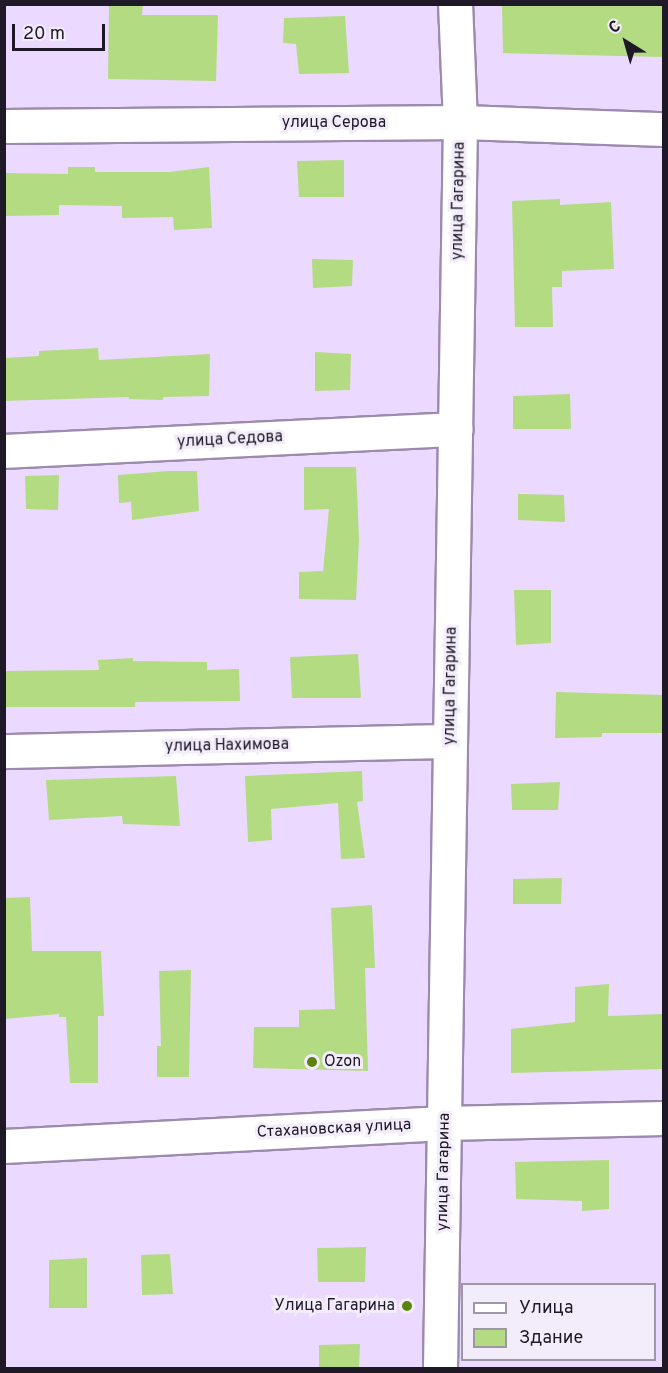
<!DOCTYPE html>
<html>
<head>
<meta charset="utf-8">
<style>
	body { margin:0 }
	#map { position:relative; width:668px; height:1373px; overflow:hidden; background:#ecd9ff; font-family:Overpass,sans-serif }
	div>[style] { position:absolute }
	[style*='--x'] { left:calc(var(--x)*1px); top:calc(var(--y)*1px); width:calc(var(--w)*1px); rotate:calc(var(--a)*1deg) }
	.building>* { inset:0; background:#b3db82 }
	.roads { filter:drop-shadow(2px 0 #9d8bae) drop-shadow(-2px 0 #9d8bae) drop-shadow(0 2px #9d8bae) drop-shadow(0 -2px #9d8bae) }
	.street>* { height:33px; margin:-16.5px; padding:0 16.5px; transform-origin:16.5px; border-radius:16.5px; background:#fff }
	.secondary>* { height:33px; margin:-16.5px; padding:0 16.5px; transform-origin:16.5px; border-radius:16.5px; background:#fff }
	.dots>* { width:16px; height:16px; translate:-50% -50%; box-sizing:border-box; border:3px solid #f3ecfb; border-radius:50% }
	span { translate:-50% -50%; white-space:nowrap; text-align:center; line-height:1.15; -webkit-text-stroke:6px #f3ecfb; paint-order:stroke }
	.street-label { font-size:16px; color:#1f1826 }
	.poi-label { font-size:16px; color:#1f1826 }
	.left { translate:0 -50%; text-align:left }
	.right { translate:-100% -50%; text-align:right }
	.frame { position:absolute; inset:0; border:6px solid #1f1826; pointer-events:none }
	.legend { position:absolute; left:461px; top:1283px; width:195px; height:78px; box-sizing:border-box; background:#f3ecfb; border:2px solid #9e97a6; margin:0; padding:8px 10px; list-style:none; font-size:18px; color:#1f1826 }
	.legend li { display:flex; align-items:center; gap:12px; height:30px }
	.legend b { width:30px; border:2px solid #9e97a6 }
	.north { position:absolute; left:596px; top:12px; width:60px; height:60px; -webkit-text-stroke:4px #f3ecfb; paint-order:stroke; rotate:323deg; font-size:16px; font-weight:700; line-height:24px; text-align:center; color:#1f1826 }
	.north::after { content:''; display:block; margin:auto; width:21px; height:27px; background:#1f1826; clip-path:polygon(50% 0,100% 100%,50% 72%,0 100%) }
	.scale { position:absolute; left:12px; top:24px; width:93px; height:27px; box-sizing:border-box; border:3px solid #1f1826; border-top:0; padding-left:8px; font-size:18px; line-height:21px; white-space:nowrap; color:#1f1826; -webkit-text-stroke:4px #f3ecfb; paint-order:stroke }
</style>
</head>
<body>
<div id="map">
	<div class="building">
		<i style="clip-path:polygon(109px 4px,143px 4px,142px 15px,218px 15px,216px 81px,108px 79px)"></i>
		<i style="clip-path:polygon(502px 4px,663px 4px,663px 57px,503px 53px)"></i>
		<i style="clip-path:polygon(345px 16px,349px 73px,299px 74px,296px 44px,283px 43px,284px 18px)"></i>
		<i style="clip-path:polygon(344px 160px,344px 197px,299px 197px,297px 161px)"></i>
		<i style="clip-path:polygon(68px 167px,95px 167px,95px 172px,169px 172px,209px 167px,212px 228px,174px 230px,173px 217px,122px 218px,122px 206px,59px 205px,59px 215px,4px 216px,4px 173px,68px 174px)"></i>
		<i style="clip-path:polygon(560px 199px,560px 205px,611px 202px,614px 269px,562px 271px,562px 287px,552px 287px,553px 327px,515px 327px,512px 201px)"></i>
		<i style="clip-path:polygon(312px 259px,353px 260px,352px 286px,313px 288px)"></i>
		<i style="clip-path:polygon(98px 348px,99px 360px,210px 354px,209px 396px,163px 397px,163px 400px,129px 399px,129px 397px,4px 401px,4px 358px,39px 356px,39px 351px)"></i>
		<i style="clip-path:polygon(315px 352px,351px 354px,350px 390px,315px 391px)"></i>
		<i style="clip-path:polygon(570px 394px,571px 429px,513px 429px,513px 396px)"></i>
		<i style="clip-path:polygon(304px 467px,356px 467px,359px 539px,356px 600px,299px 599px,299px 572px,323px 571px,329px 509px,304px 510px)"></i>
		<i style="clip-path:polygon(168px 471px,197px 471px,199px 511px,132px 520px,131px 502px,119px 503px,118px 475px)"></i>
		<i style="clip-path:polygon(59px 475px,58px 510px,26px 509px,25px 476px)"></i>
		<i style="clip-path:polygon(518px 494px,564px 495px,565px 522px,518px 520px)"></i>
		<i style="clip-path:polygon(514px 590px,551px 590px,551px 643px,516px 645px)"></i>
		<i style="clip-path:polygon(358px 654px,361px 698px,292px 698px,290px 657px)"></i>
		<i style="clip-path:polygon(133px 658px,133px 661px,207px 662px,207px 670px,239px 669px,240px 701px,135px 702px,135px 707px,4px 707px,4px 671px,99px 670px,98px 660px)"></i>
		<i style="clip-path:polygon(556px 692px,663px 695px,663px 733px,602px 733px,602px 737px,555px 738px)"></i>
		<i style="clip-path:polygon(362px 771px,363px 801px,357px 802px,365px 858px,341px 859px,338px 803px,271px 809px,272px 840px,248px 842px,245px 776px)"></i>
		<i style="clip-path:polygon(176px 776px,180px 826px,123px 824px,122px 816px,49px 820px,46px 780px)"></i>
		<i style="clip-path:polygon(560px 782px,558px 810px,512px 810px,511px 784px)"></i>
		<i style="clip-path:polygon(562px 878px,561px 904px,513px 904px,513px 879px)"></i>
		<i style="clip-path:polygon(30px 897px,32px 951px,101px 951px,104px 1016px,98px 1016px,98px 1083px,70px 1083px,66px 1017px,59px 1017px,59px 1014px,4px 1019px,4px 898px)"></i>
		<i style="clip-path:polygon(372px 905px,375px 968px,365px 968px,368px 1071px,253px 1068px,254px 1027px,299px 1027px,299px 1010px,335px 1009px,331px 908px)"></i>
		<i style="clip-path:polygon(191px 970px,189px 1077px,157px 1077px,157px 1046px,161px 1046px,159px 971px)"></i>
		<i style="clip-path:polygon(609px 984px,608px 1016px,663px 1014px,663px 1069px,511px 1073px,511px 1029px,575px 1022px,575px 987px)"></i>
		<i style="clip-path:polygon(609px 1160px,609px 1209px,582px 1211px,582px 1201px,516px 1199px,515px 1162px)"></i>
		<i style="clip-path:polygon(366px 1247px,365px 1282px,318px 1282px,317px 1248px)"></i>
		<i style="clip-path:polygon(170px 1254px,173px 1294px,142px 1295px,141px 1255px)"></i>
		<i style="clip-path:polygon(87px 1258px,87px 1308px,49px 1308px,49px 1260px)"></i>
		<i style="clip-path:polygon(360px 1344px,359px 1368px,319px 1368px,319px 1345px)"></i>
	</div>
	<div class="roads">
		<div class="street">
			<i style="--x:4;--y:126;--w:456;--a:-0.5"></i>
			<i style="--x:4;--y:451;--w:452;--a:-2.8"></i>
			<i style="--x:4;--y:751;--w:446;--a:-1.3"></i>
			<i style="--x:4;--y:1146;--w:441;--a:-3"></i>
		</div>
		<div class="secondary">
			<i style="--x:460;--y:122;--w:204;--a:2"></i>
			<i style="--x:444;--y:1123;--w:220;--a:-1.3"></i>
			<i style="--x:440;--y:1368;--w:1246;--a:-89.08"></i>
			<i style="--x:460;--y:122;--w:118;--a:-92.4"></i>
		</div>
	</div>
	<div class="dots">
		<i style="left:312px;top:1062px;background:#5c840c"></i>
		<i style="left:407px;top:1306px;background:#5c840c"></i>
	</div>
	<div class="street-label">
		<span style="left:334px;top:123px">улица Серова</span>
		<span style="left:459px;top:201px;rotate:-89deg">улица Гагарина</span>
		<span style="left:230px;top:440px;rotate:-3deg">улица Седова</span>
		<span style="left:451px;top:686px;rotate:-89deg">улица Гагарина</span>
		<span style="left:227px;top:746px;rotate:-1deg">улица Нахимова</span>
		<span style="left:334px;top:1129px;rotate:-3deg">Стахановская улица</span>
		<span style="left:444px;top:1172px;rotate:-89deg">улица Гагарина</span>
	</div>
	<div class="poi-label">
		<span class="left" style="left:324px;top:1062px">Ozon</span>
		<span class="right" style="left:395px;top:1306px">Улица Гагарина</span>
	</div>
	<div class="frame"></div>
	<ul class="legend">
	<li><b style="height:8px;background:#fff"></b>Улица</li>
	<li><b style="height:16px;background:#b3db82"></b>Здание</li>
	</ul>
	<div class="north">С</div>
	<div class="scale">20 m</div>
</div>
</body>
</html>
